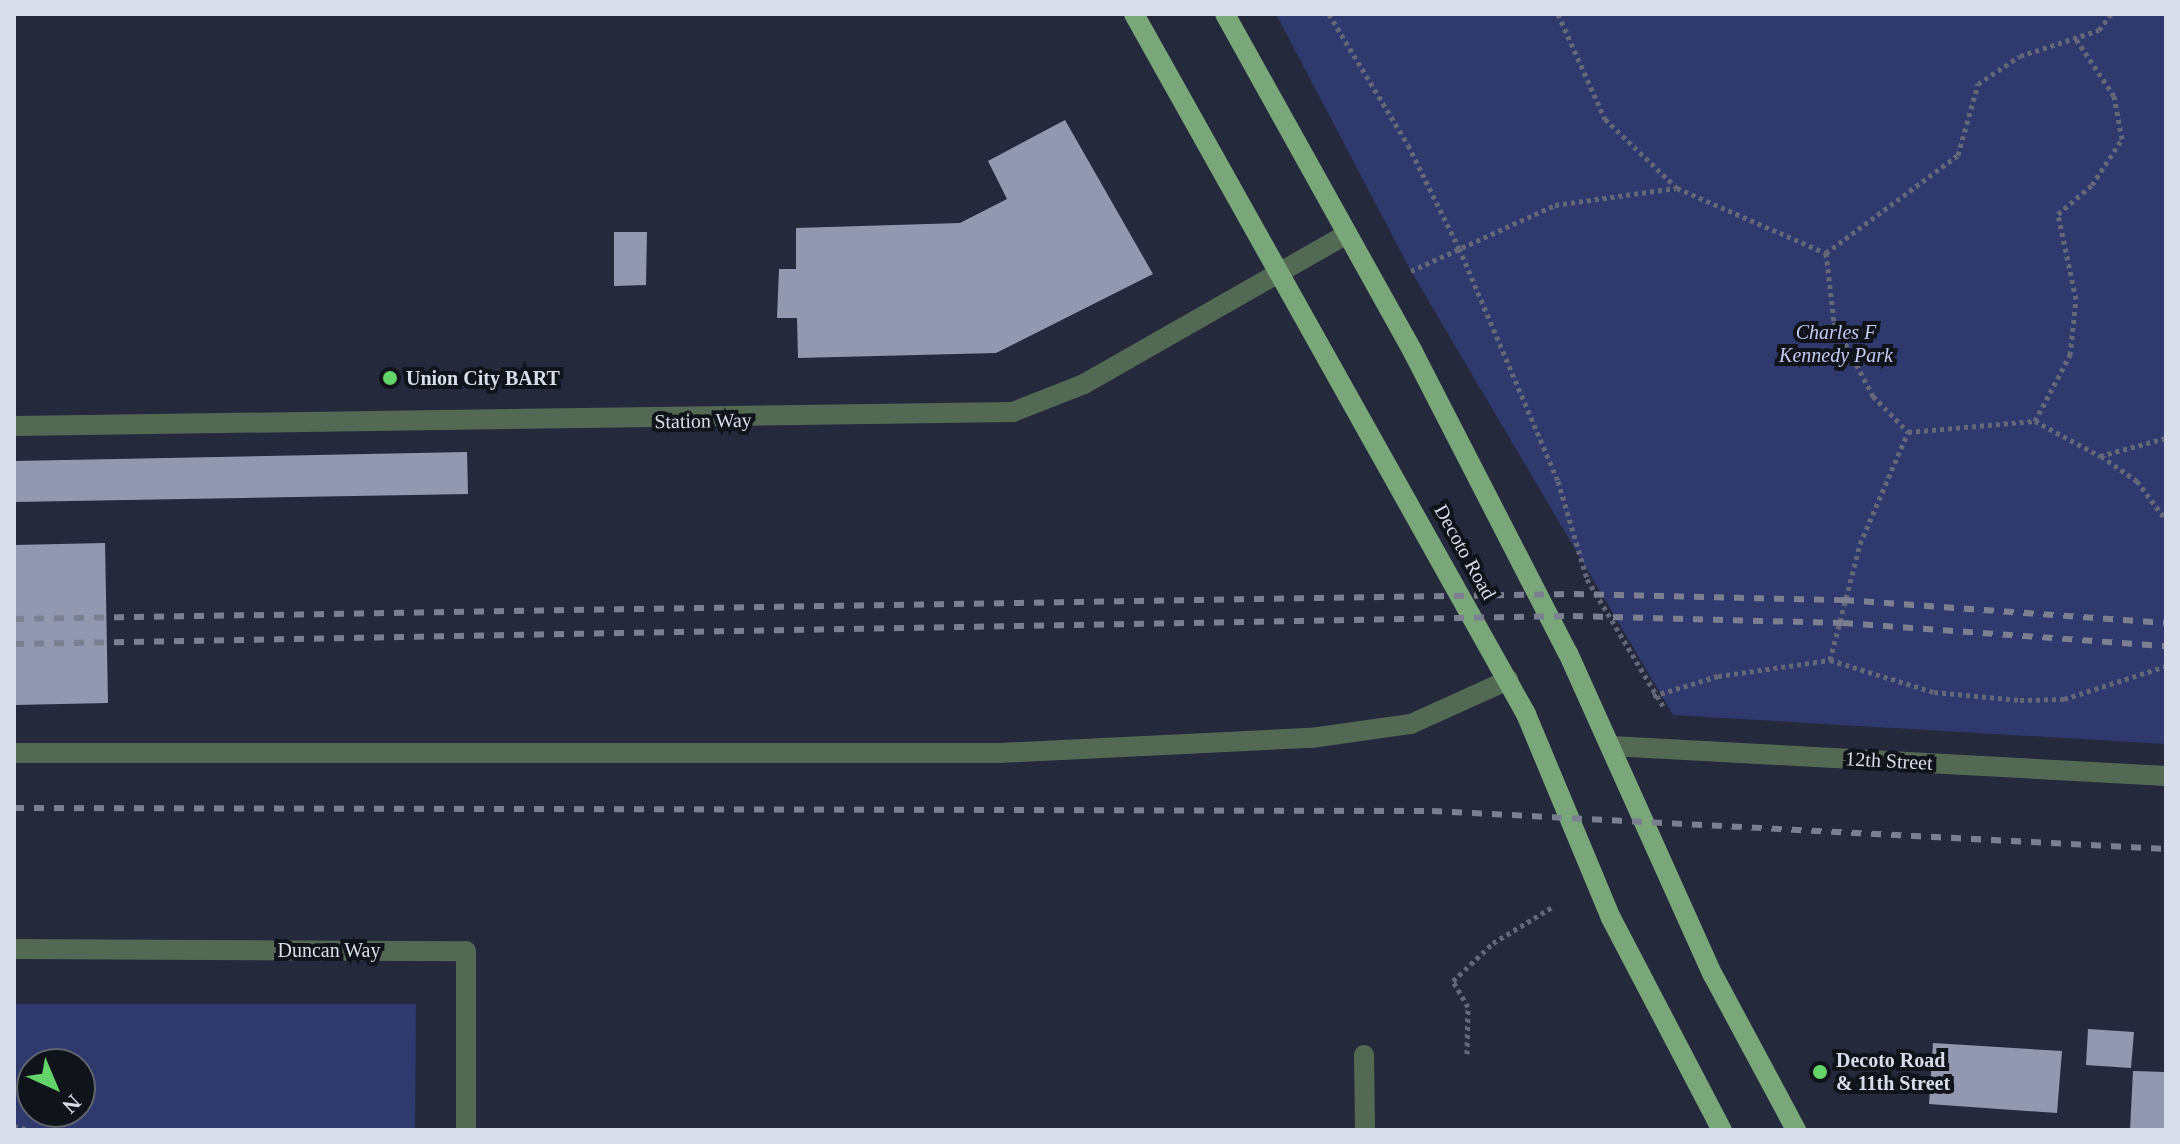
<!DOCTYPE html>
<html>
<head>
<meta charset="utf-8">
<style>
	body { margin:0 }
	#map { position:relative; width:2180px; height:1144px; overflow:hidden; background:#25293c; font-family:"Times New Roman",serif }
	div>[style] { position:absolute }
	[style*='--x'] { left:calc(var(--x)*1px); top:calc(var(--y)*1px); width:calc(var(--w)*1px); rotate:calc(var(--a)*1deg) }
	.green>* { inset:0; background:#30396d }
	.building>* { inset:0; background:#9298af }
	.path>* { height:5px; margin-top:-2.5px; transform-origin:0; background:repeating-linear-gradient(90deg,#636778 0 4px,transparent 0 8px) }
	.minor>* { height:20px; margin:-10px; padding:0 10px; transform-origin:10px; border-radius:10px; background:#536953 }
	.major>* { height:20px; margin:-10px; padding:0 10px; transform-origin:10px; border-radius:10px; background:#79a779 }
	.rail>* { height:6px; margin-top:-3px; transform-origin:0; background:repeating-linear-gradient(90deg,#7c7f90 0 10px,transparent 0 20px) }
	.dots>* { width:22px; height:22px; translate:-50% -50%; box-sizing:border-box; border:4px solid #11131b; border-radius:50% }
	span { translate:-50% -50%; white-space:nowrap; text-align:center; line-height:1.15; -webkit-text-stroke:8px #11131b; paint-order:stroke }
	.park-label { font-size:20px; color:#c2cbef; font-style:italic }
	.poi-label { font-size:20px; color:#d9dce9; font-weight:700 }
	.left { translate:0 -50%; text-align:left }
	.street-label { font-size:20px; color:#d9dce9 }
	.frame { position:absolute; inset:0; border:16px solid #d9dce9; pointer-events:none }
	.north { position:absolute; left:16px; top:1048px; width:80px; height:80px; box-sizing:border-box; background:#11131b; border:2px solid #61636d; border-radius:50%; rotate:136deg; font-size:22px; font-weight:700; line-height:32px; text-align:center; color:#d9dce9 }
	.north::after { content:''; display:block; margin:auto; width:28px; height:36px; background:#62d469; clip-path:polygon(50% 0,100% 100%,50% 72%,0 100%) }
</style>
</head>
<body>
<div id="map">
	<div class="green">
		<i style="clip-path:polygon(1276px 14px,2166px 14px,2166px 744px,1673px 715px,1411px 271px)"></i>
		<i style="clip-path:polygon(evenodd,14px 1004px,416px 1004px,415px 1130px,14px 1130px,14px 1004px,32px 1064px,80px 1064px,80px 1112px,32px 1112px,32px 1064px)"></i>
	</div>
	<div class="building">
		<i style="clip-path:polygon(1065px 120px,1153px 274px,996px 353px,798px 358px,797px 318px,777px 318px,779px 269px,796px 269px,796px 228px,960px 223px,1007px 199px,988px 161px)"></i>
		<i style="clip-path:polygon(614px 232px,647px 232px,646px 285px,614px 286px)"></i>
		<i style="clip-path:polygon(467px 452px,468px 494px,14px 502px,14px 461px)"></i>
		<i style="clip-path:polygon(105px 543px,108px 703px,14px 705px,14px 545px)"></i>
		<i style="clip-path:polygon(2088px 1029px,2134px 1032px,2131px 1068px,2086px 1065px)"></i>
		<i style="clip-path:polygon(1933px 1043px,2062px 1051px,2057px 1113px,1929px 1104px)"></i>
		<i style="clip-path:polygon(2133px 1071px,2166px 1072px,2166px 1130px,2130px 1130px)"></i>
	</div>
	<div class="path">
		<i style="--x:1329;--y:14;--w:153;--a:58.9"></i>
		<i style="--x:1408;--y:145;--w:115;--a:63.7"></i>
		<i style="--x:1459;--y:248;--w:253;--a:67"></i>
		<i style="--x:1558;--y:481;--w:102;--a:73.5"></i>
		<i style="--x:1587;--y:579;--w:148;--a:59.1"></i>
		<i style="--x:1558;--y:14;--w:115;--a:65.9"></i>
		<i style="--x:1605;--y:119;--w:100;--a:43.8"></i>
		<i style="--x:1677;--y:188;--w:163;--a:23.6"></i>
		<i style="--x:1826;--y:253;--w:69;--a:83.4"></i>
		<i style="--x:1834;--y:322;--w:84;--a:62.2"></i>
		<i style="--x:1873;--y:396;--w:50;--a:45.8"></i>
		<i style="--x:1908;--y:432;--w:127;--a:-5"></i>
		<i style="--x:2035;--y:421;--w:75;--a:-62.1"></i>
		<i style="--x:2070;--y:355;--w:56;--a:-83.9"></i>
		<i style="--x:2076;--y:299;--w:87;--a:-102"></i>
		<i style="--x:2058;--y:214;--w:45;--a:-40.5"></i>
		<i style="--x:2092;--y:185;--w:55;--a:-56.9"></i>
		<i style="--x:2122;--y:139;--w:44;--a:-100.5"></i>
		<i style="--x:2114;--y:96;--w:69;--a:-123.7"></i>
		<i style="--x:1826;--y:253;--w:164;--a:-36.6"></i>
		<i style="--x:1958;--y:155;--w:74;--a:-74.3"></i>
		<i style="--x:1978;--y:84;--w:50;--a:-33.7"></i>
		<i style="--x:2020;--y:56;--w:83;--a:-18.2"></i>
		<i style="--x:2099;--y:30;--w:20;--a:-53"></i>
		<i style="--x:1411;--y:271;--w:158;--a:-24.6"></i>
		<i style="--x:1555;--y:205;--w:122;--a:-8"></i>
		<i style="--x:2035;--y:421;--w:74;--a:28.3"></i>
		<i style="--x:2100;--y:456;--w:68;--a:-15.3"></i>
		<i style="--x:2101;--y:456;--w:44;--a:34.8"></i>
		<i style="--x:2137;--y:481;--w:49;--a:53.4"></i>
		<i style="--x:1830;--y:660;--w:109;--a:17.1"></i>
		<i style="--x:1934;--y:692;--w:86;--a:5.3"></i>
		<i style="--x:2020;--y:700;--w:44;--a:-1.3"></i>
		<i style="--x:2064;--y:699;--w:107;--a:-17.9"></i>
		<i style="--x:1653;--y:696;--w:68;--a:-17.1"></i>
		<i style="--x:1718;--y:676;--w:113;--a:-8.1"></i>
		<i style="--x:1830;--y:660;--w:120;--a:-75.5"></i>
		<i style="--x:1860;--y:544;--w:122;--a:-66.8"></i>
		<i style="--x:1467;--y:1054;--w:47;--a:-88.8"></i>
		<i style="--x:1468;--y:1007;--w:30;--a:-120"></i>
		<i style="--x:1453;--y:981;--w:55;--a:-43.5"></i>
		<i style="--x:1493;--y:943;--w:71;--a:-31.2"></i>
		<i style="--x:14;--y:1126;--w:17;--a:13"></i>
	</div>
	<div class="minor">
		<i style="--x:14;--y:426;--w:999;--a:-0.8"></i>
		<i style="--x:1013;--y:412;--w:76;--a:-21.5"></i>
		<i style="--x:1084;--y:384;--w:303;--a:-29.7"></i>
		<i style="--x:1611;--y:746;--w:556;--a:3.09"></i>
		<i style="--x:14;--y:753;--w:985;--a:0"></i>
		<i style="--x:999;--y:753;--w:312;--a:-2.8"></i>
		<i style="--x:1311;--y:738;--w:101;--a:-8"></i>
		<i style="--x:1411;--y:724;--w:107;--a:-24.4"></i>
		<i style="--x:14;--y:949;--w:452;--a:0.3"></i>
		<i style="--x:466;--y:951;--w:179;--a:90"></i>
		<i style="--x:1364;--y:1055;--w:75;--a:89.2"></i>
	</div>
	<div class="major">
		<i style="--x:1134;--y:14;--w:802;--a:60.75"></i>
		<i style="--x:1526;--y:714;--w:221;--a:67.4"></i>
		<i style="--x:1611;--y:918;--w:239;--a:62.4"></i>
		<i style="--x:1225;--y:14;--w:387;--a:60.9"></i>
		<i style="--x:1413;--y:352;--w:339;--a:62.8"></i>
		<i style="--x:1568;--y:653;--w:353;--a:65.8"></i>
		<i style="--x:1713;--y:975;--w:176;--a:61.8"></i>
	</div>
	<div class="rail">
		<i style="--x:14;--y:619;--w:1560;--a:-0.92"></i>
		<i style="--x:1574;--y:594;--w:270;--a:1.3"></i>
		<i style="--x:1844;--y:600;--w:323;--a:4.1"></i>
		<i style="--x:14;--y:644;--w:1559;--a:-1.03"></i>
		<i style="--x:1573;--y:616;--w:270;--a:1.5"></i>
		<i style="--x:1843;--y:623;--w:324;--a:4.1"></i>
		<i style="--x:14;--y:808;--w:1418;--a:0.12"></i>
		<i style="--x:1432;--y:811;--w:735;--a:2.96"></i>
	</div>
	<div class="dots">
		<i style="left:390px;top:378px;background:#62d469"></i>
		<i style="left:1820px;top:1072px;background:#62d469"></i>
	</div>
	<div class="park-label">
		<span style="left:1836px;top:344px">Charles F<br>Kennedy Park</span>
	</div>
	<div class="poi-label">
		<span class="left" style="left:406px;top:378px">Union City BART</span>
		<span class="left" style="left:1836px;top:1072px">Decoto Road<br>&amp; 11th Street</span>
	</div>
	<div class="street-label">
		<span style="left:703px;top:421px;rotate:-1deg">Station Way</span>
		<span style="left:1465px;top:552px;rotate:61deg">Decoto Road</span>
		<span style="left:1889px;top:761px;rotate:3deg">12th Street</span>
		<span style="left:329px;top:950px">Duncan Way</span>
	</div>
	<div class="frame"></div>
	<div class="north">N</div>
</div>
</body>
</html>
